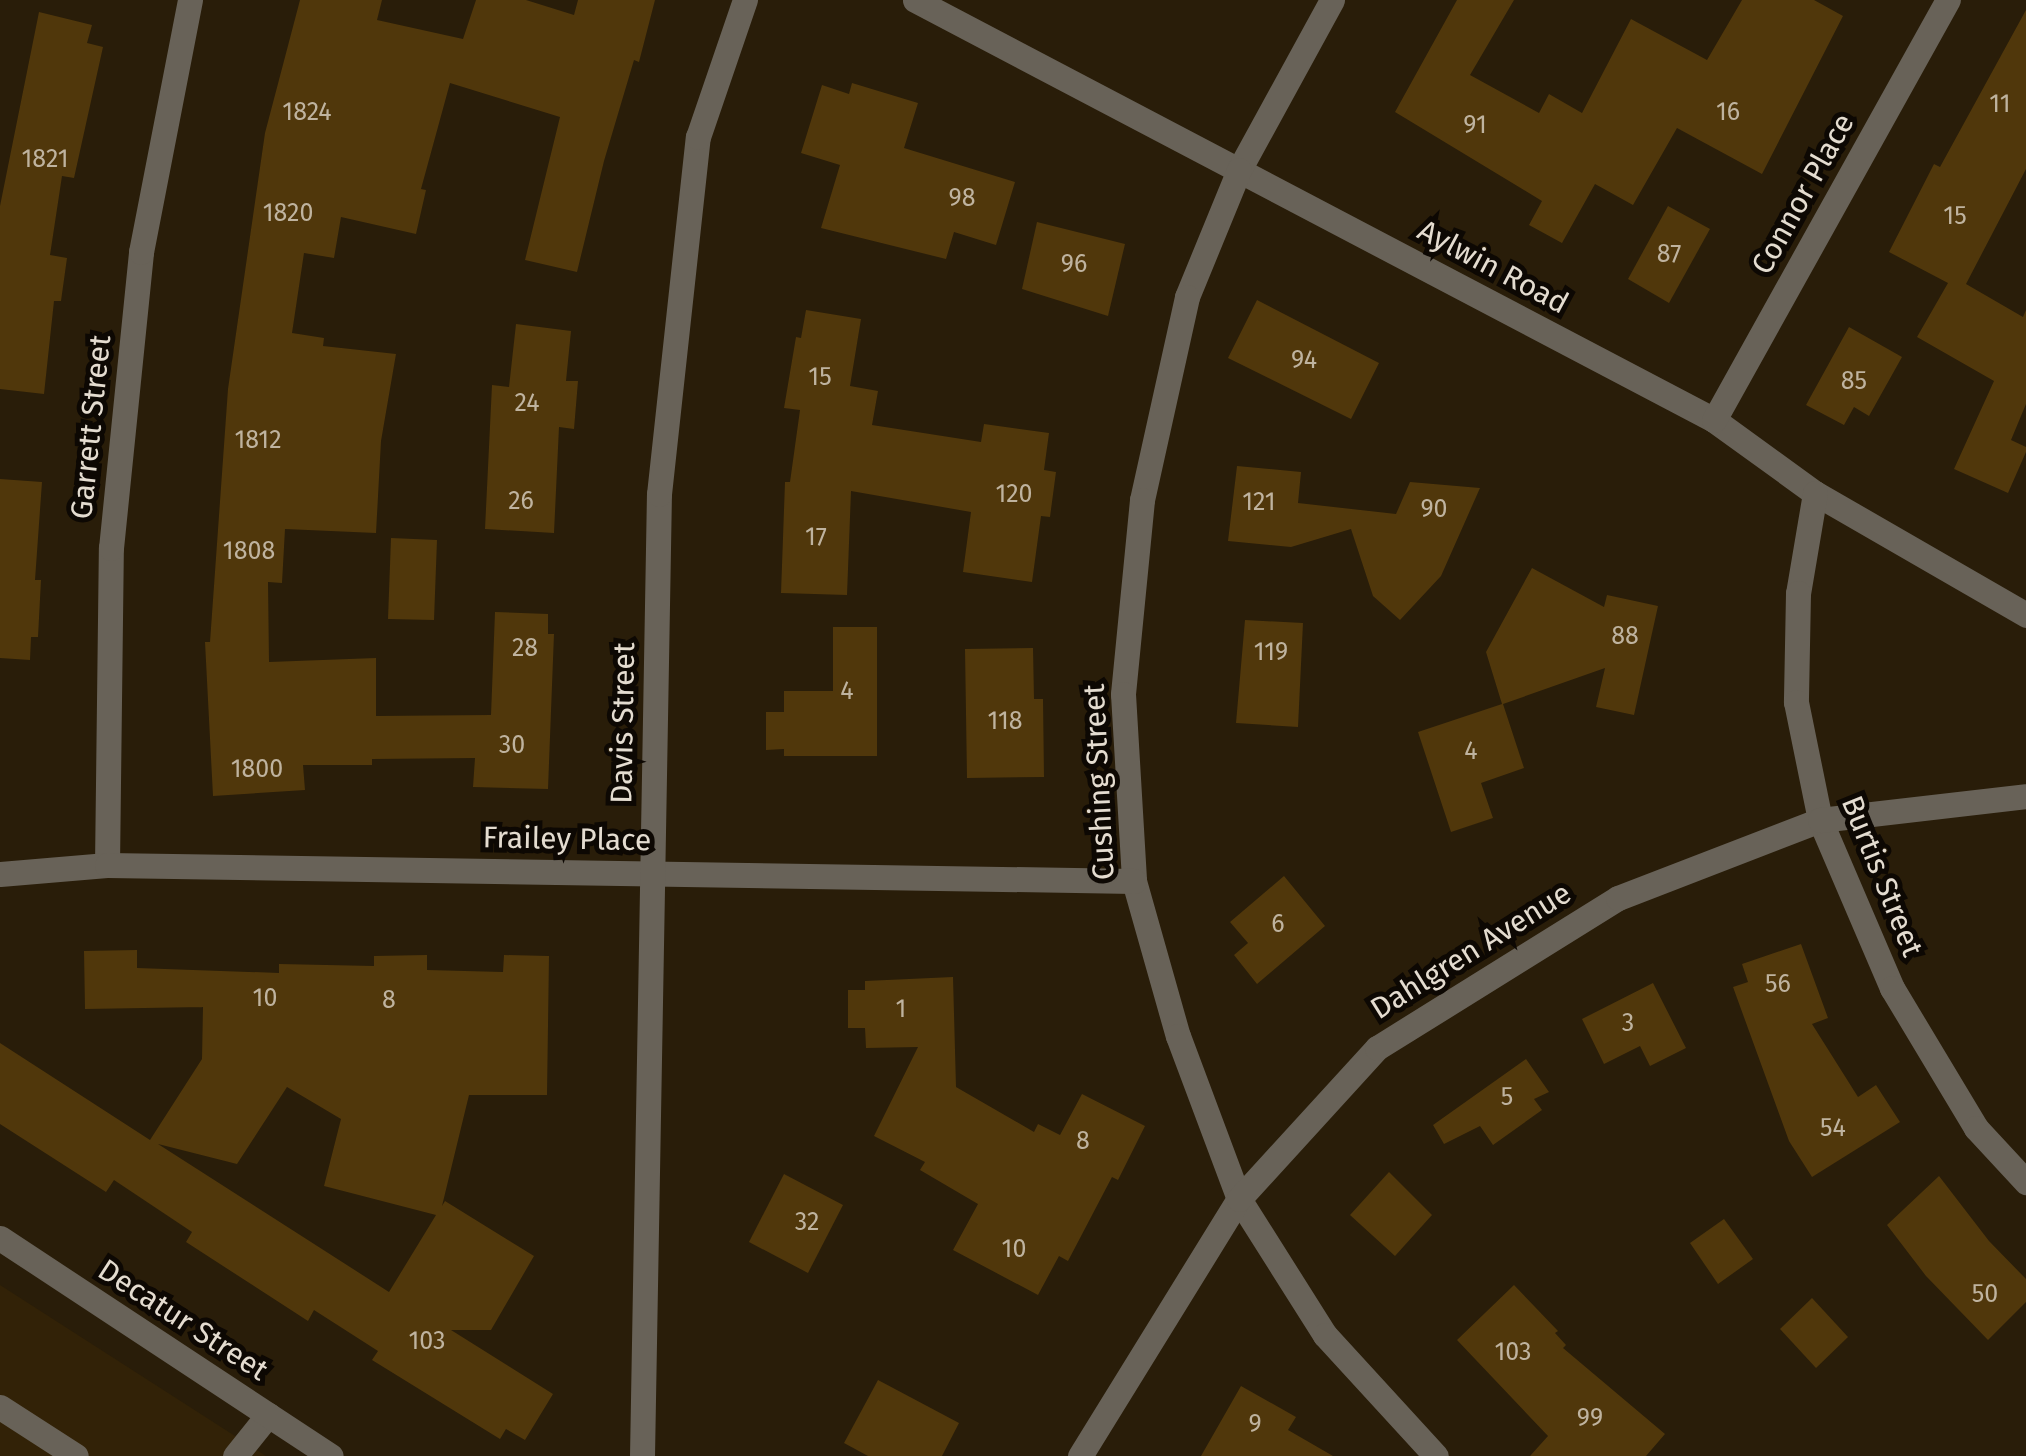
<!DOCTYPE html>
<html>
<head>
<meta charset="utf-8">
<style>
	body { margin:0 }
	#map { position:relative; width:2026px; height:1456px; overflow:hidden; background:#291d09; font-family:"Fira Sans",sans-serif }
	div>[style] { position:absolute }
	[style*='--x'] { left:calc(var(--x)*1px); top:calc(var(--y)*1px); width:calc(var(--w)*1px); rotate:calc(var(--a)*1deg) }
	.built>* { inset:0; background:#322207 }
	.building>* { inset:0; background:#50370b }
	.service>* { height:25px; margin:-12.5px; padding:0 12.5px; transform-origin:12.5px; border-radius:12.5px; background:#686258 }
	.minor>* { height:25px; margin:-12.5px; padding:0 12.5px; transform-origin:12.5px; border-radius:12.5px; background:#686258 }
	span { translate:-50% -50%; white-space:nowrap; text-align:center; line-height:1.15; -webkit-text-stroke:10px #0d0803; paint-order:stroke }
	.number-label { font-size:25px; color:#bfb39f }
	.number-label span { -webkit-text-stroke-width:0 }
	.street-label { font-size:30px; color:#e4dcd0 }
</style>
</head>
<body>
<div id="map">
	<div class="built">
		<i style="clip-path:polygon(0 1285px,266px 1456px,0 1456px)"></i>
	</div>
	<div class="building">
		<i style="clip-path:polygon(300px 0,382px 0,377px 20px,463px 39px,476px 0,526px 0,574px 15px,578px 0,655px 0,639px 62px,634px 60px,604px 161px,577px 272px,525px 260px,560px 117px,450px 83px,421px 189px,426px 190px,416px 234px,341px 217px,334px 258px,304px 253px,292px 333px,324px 338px,323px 346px,396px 354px,381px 441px,376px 533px,285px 529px,282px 583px,268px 582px,269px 662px,376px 658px,376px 716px,491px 715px,495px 612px,548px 614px,548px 634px,554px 634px,548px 789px,473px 787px,475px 758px,372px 759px,372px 765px,303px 765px,305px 790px,213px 796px,205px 642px,210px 642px,228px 389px,265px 133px)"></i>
		<i style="clip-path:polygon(1457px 0,1514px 0,1470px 75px,1539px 113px,1549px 94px,1582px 113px,1631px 19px,1707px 60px,1742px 0,1814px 0,1843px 16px,1762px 174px,1677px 128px,1633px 205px,1595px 184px,1562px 243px,1529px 225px,1542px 201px,1395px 112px)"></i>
		<i style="clip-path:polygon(2026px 10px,2026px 169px,1966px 284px,2023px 317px,2026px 310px,2026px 404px,2011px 440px,2026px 447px,2026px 452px,2008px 493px,1954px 469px,1994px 381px,1917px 337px,1948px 283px,1889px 252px,1934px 164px,1940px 167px)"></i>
		<i style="clip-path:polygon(39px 12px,92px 25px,87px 43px,103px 47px,74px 178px,62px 176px,50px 255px,67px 258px,61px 301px,54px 301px,44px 394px,0 389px,0 206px)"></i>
		<i style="clip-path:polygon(852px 83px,918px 103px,904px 148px,1015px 182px,996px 245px,954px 232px,946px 259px,821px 228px,840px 165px,801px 153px,822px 85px,849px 94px)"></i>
		<i style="clip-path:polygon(1668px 206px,1710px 229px,1669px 303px,1628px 279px)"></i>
		<i style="clip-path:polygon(1037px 222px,1125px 244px,1108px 316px,1022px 289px)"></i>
		<i style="clip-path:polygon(1257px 300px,1379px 363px,1351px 419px,1228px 358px)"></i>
		<i style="clip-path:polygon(806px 310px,861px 319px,850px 386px,878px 391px,872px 425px,981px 442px,984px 424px,1049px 433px,1044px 470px,1056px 472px,1050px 517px,1041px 516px,1032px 582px,963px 572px,971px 512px,851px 491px,847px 595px,781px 593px,785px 482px,790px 482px,800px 410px,784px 408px,796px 337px,801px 338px)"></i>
		<i style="clip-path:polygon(516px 324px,571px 331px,566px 381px,578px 381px,574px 429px,559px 427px,554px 533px,485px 529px,492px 385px,509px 387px)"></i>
		<i style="clip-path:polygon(1849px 327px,1902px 357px,1869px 416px,1854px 407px,1844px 425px,1806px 405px)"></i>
		<i style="clip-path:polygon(1237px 466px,1301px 472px,1298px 503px,1396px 514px,1410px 482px,1480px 488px,1441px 576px,1400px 620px,1373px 596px,1351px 529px,1291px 547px,1228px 541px)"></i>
		<i style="clip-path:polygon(0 479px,42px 482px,35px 580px,41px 580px,38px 637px,31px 637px,30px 660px,0 658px)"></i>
		<i style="clip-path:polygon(391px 538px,437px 540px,434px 620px,388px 619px)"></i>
		<i style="clip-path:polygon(1532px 568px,1604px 607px,1607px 595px,1658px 606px,1634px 715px,1596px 707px,1605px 668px,1503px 704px,1524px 768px,1481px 783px,1493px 818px,1451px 832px,1418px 732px,1502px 704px,1486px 652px)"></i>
		<i style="clip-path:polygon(1245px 620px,1303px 623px,1298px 727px,1236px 723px)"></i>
		<i style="clip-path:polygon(833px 627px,877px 627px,877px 756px,784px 756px,784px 749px,766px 750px,766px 712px,784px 712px,784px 691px,833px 691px)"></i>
		<i style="clip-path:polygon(1033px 648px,1034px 699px,1043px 699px,1044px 777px,967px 778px,965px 649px)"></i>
		<i style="clip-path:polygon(1284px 876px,1325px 926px,1257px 984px,1234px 955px,1248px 943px,1230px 922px)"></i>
		<i style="clip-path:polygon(1801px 944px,1828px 1018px,1812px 1024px,1858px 1097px,1876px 1085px,1900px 1122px,1812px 1177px,1789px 1141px,1733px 987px,1748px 982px,1742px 964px)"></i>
		<i style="clip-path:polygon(evenodd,137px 950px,137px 968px,279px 973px,279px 964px,374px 966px,374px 956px,427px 955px,427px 970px,503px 972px,504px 955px,549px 956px,547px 1095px,469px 1095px,442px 1206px,445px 1201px,534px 1256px,491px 1330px,451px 1330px,553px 1394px,525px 1440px,506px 1429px,500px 1439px,372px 1360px,378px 1351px,314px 1310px,308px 1321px,186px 1242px,192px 1232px,114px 1180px,106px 1192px,0 1124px,0 1043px,150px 1140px,202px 1059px,203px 1007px,85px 1009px,84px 951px,137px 950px,287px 1087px,341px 1119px,324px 1186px,436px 1215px,389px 1292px,158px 1144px,237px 1164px,287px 1087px)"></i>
		<i style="clip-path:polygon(953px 977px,956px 1087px,1034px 1132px,1038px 1124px,1060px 1135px,1082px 1094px,1145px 1126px,1118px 1180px,1112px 1177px,1068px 1261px,1059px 1256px,1038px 1295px,953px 1250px,978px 1204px,920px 1170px,925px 1162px,874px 1136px,918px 1047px,866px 1048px,865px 1028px,848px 1028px,848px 990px,865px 990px,865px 981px)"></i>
		<i style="clip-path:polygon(1653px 983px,1686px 1048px,1650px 1066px,1640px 1046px,1604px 1064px,1582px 1019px)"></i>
		<i style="clip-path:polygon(1526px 1059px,1549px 1092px,1534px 1099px,1542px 1110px,1493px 1145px,1480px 1126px,1444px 1144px,1433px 1125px)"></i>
		<i style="clip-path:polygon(1389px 1172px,1432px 1215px,1395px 1256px,1350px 1215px)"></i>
		<i style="clip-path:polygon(784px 1174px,843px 1205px,808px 1273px,749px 1242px)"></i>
		<i style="clip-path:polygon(1939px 1176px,1989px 1241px,2026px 1279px,2026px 1302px,1988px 1340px,1926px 1276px,1887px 1225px)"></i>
		<i style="clip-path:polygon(1724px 1219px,1753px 1259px,1718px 1284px,1690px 1243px)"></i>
		<i style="clip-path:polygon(1514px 1285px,1558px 1331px,1555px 1333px,1566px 1345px,1563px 1348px,1665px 1434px,1646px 1456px,1530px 1456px,1548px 1436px,1457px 1340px)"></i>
		<i style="clip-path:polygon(1812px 1298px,1848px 1337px,1816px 1368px,1780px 1329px)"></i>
		<i style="clip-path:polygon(878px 1380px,959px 1423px,942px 1456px,868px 1456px,844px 1443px)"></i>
		<i style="clip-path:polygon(1241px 1386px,1296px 1417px,1288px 1430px,1333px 1456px,1201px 1456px)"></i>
	</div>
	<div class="service">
		<i style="--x:0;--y:1407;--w:90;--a:32.8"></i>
		<i style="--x:235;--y:1456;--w:53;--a:-51.2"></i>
	</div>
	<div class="minor">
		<i style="--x:915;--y:0;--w:903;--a:27.73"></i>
		<i style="--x:1714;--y:420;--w:125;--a:35.9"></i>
		<i style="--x:1815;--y:493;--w:244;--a:30"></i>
		<i style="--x:1332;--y:0;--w:194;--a:118.7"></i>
		<i style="--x:1239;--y:170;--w:137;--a:112.3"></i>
		<i style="--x:1187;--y:297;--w:208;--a:102.5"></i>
		<i style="--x:1142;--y:500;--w:195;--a:95.6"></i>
		<i style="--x:1123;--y:694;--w:187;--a:86.6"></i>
		<i style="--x:1134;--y:881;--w:161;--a:74.2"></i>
		<i style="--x:1178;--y:1036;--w:174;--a:69.5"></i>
		<i style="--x:1239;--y:1199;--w:161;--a:57.7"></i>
		<i style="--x:1325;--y:1335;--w:164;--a:47.5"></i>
		<i style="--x:1714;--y:420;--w:481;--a:-60.9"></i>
		<i style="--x:1815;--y:493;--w:101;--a:99.6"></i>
		<i style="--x:1798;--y:593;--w:109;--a:91.1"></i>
		<i style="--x:1796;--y:702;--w:120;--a:78.5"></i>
		<i style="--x:1820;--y:820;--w:183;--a:66.8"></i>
		<i style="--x:1892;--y:988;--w:163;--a:59"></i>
		<i style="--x:1976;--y:1128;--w:74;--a:47.2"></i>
		<i style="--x:107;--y:865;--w:317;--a:-89.3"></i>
		<i style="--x:111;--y:548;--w:298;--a:-84.2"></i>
		<i style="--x:141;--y:252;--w:257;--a:-79"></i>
		<i style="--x:0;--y:874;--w:107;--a:-4.8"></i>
		<i style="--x:107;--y:865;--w:1027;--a:0.89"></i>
		<i style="--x:0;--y:1238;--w:396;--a:33.4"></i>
		<i style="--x:642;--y:1456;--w:962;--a:-88.99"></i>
		<i style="--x:659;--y:494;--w:359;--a:-83.8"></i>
		<i style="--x:698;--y:137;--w:145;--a:-71.1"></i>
		<i style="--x:1080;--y:1456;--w:302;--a:-58.3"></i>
		<i style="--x:1239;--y:1199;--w:205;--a:-47.6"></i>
		<i style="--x:1377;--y:1048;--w:284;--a:-31.9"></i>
		<i style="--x:1618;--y:898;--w:217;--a:-21.1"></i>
		<i style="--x:1820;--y:820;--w:207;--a:-6.6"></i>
	</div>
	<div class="number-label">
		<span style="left:2000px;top:104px">11</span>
		<span style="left:307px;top:112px">1824</span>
		<span style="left:1728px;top:112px">16</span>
		<span style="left:1475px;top:125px">91</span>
		<span style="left:45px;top:159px">1821</span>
		<span style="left:962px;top:198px">98</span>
		<span style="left:288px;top:213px">1820</span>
		<span style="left:1955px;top:216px">15</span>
		<span style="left:1669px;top:254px">87</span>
		<span style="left:1074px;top:264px">96</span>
		<span style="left:1304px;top:360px">94</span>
		<span style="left:820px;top:377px">15</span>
		<span style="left:1854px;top:381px">85</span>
		<span style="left:527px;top:403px">24</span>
		<span style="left:258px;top:440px">1812</span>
		<span style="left:1014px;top:494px">120</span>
		<span style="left:521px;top:501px">26</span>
		<span style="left:1259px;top:502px">121</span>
		<span style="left:1434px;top:509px">90</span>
		<span style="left:816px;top:537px">17</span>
		<span style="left:249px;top:551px">1808</span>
		<span style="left:1625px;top:636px">88</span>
		<span style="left:525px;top:648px">28</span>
		<span style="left:1271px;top:652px">119</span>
		<span style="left:847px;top:691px">4</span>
		<span style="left:1005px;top:721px">118</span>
		<span style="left:512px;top:745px">30</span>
		<span style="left:1471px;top:751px">4</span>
		<span style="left:257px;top:769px">1800</span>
		<span style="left:1278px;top:924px">6</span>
		<span style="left:1778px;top:984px">56</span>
		<span style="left:265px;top:998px">10</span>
		<span style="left:389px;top:1000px">8</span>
		<span style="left:901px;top:1009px">1</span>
		<span style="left:1628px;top:1023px">3</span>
		<span style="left:1507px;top:1097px">5</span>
		<span style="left:1833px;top:1128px">54</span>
		<span style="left:1083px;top:1141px">8</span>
		<span style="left:807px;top:1222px">32</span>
		<span style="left:1014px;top:1249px">10</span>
		<span style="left:1985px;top:1294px">50</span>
		<span style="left:427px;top:1341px">103</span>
		<span style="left:1513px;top:1352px">103</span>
		<span style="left:1590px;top:1418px">99</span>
		<span style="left:1255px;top:1424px">9</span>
	</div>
	<div class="street-label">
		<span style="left:1803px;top:194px;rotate:-61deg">Connor Place</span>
		<span style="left:1493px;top:267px;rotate:28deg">Aylwin Road</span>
		<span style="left:91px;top:427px;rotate:-84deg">Garrett Street</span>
		<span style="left:623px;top:723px;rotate:-89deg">Davis Street</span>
		<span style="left:1099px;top:782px;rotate:-93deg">Cushing Street</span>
		<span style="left:567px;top:839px;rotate:1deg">Frailey Place</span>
		<span style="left:1882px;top:876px;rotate:68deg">Burtis Street</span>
		<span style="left:1471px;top:951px;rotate:-32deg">Dahlgren Avenue</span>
		<span style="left:183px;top:1320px;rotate:33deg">Decatur Street</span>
	</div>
</div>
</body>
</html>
